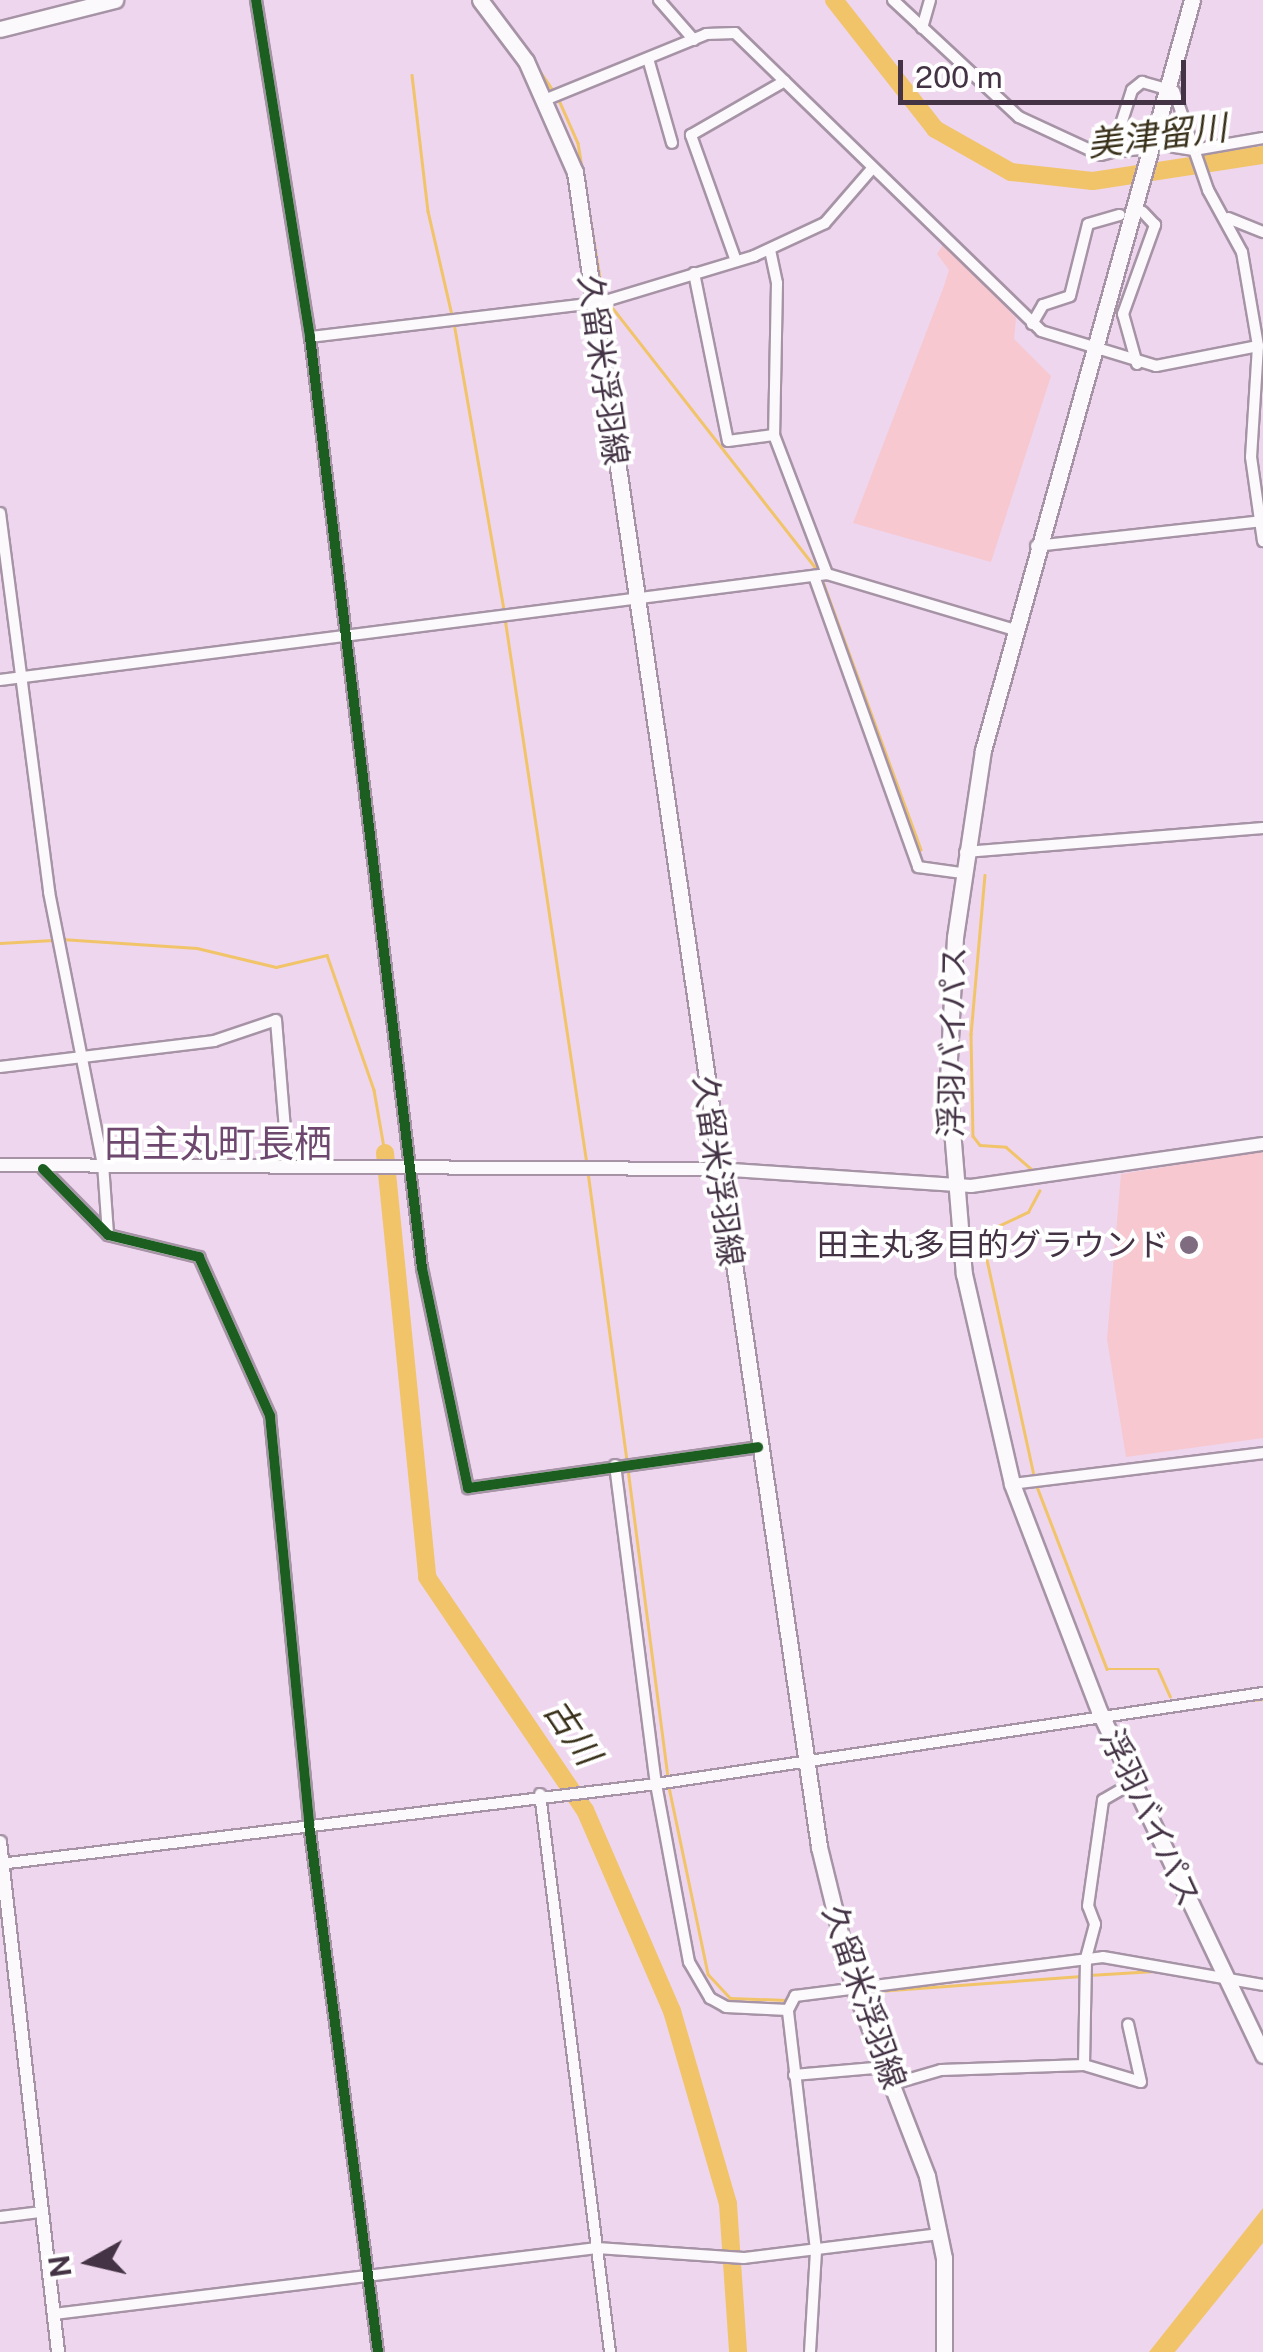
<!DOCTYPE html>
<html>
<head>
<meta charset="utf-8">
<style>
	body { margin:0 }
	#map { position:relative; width:1263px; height:2352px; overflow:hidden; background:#eed6ee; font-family:"Public Sans","Noto Sans JP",sans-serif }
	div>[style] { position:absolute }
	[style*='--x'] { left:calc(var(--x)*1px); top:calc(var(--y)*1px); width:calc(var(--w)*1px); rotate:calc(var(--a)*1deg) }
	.green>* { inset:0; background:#f7c8cf }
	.water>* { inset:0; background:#f1c46a }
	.stream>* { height:2.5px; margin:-1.25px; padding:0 1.25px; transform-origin:1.25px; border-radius:1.25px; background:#f1c46a }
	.river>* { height:18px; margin:-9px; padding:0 9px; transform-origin:9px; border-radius:9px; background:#f1c46a }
	.roads { filter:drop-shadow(2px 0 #a694a6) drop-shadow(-2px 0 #a694a6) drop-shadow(0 2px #a694a6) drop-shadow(0 -2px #a694a6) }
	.minor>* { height:10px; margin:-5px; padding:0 5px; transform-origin:5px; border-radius:5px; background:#fcf9fc }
	.tertiary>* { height:12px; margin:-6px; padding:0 6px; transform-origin:6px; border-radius:6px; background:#fcf9fc }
	.primary>* { height:15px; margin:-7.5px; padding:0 7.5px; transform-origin:7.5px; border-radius:7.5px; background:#fcf9fc }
	.trunk>* { height:15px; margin:-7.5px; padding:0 7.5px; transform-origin:7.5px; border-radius:7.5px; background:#fcf9fc }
	.cycleway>* { height:10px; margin:-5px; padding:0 5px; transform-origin:5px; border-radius:5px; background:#1b5e20 }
	.dots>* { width:28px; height:28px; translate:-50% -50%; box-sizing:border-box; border:5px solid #fff; border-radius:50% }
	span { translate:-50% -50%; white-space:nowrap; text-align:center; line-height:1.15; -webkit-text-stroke:8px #fff; paint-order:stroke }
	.street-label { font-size:32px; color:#443345 }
	.poi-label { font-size:32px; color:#443345 }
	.right { translate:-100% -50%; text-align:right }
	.water-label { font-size:35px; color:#3a311b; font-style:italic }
	.quarter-label { font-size:38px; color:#6e486e }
	.north { position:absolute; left:40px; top:2212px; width:100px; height:100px; -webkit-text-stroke:8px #fff; paint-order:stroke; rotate:262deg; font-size:28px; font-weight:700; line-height:40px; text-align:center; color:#443345 }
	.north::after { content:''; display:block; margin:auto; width:35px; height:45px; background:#443345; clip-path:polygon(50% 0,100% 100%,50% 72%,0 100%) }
	.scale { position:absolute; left:898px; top:60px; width:288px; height:45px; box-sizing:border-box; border:5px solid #443345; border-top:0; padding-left:12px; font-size:30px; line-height:35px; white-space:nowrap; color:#443345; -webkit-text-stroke:8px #fff; paint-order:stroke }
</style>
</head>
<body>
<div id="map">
	<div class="green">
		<i style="clip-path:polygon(945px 242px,1016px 318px,1014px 339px,1051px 376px,991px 562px,853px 523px,944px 286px,949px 270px,937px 254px)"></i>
		<i style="clip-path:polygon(1263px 1151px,1263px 1438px,1126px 1457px,1107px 1339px,1121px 1174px)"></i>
	</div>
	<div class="water">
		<i style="clip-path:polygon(1263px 2208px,1263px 2243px,1175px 2352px,1149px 2352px)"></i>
	</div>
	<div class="stream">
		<i style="--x:491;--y:0;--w:113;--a:55.5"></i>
		<i style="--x:412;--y:75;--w:137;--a:83.3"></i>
		<i style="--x:428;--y:211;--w:107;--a:77"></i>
		<i style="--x:559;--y:100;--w:47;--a:66.2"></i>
		<i style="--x:578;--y:143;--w:154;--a:80.7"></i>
		<i style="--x:608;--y:302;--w:341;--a:52"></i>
		<i style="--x:454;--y:323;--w:291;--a:80.1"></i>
		<i style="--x:822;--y:579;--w:288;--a:69.9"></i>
		<i style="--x:505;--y:618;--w:552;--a:81.46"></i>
		<i style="--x:985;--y:875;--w:160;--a:95"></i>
		<i style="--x:971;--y:1034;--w:102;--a:88.9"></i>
		<i style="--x:973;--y:1136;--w:11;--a:52"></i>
		<i style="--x:980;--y:1145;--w:26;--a:4"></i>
		<i style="--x:1006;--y:1147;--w:35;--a:41"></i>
		<i style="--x:61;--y:939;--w:136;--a:3.8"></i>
		<i style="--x:197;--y:948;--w:81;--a:13.5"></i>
		<i style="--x:276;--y:967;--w:52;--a:-13.2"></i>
		<i style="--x:327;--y:955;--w:143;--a:70.8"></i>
		<i style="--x:374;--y:1090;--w:64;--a:80.1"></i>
		<i style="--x:0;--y:943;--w:53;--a:-3.2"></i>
		<i style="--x:588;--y:1172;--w:292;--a:82.3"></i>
		<i style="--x:628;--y:1469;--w:313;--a:82.6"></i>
		<i style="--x:1033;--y:1473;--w:245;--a:-102.3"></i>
		<i style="--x:981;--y:1234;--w:52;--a:-25.1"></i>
		<i style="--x:1028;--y:1212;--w:24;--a:-62"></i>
		<i style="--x:1036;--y:1484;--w:198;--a:69"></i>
		<i style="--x:1107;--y:1669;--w:51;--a:0"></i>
		<i style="--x:1158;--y:1669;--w:30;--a:66"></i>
		<i style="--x:1251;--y:1700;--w:12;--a:-5"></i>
		<i style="--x:669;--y:1787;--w:191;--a:78.2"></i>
		<i style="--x:708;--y:1974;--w:33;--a:47"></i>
		<i style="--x:730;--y:1998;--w:57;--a:2"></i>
		<i style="--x:1089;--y:1975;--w:66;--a:-3.5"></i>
		<i style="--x:864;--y:1992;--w:218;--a:-4.2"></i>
	</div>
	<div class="river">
		<i style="--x:834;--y:0;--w:164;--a:51.9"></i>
		<i style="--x:935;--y:129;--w:87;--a:29.5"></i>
		<i style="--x:1011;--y:172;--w:82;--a:6.3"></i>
		<i style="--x:1093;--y:181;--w:172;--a:-8.7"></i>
		<i style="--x:385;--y:1153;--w:426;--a:84.3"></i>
		<i style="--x:427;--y:1577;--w:282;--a:55.9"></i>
		<i style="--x:585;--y:1810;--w:219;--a:66.6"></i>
		<i style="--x:672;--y:2011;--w:201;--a:73.8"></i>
		<i style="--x:728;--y:2204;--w:148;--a:86.1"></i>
	</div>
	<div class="roads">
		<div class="minor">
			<i style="--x:256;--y:0;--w:341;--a:80.9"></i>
			<i style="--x:310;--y:337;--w:938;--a:83.14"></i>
			<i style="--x:422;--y:1268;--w:225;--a:78.2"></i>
			<i style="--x:468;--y:1488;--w:293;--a:-8"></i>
			<i style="--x:659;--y:0;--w:53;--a:48.8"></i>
			<i style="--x:893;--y:0;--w:172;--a:42.9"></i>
			<i style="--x:1019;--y:117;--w:90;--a:24.9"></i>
			<i style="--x:1101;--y:155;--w:11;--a:-15"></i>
			<i style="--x:922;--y:28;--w:29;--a:-74"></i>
			<i style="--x:649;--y:62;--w:84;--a:74.1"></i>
			<i style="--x:547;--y:99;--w:172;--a:-22.2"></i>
			<i style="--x:706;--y:34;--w:29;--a:-2"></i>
			<i style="--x:735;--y:33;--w:427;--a:44.2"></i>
			<i style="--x:1041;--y:331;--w:120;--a:16.9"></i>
			<i style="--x:1156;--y:366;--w:104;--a:-11.1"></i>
			<i style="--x:1162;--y:145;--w:32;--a:9"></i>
			<i style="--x:1194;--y:150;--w:70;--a:-9.9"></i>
			<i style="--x:1140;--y:149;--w:28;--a:174"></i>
			<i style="--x:1112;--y:152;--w:65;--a:-72.1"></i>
			<i style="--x:1132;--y:90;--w:13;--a:-39"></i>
			<i style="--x:1142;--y:82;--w:33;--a:16"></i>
			<i style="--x:1174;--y:91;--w:105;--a:71"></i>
			<i style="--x:1208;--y:190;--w:71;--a:61.3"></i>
			<i style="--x:1242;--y:252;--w:95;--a:80.3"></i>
			<i style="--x:1258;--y:346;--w:111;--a:93.6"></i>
			<i style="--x:1251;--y:457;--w:85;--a:81.9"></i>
			<i style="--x:1228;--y:218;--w:38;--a:22"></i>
			<i style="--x:770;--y:250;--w:34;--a:78"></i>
			<i style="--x:777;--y:283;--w:152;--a:91.1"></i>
			<i style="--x:774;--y:435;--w:149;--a:69.1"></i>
			<i style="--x:736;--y:261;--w:134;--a:-109.7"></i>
			<i style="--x:691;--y:135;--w:108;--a:-29.9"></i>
			<i style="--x:694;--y:273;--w:171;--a:78.6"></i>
			<i style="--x:728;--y:441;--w:46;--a:-7.4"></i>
			<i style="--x:1032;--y:324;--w:22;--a:-60"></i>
			<i style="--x:1043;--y:305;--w:28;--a:-18"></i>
			<i style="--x:1070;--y:296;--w:74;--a:-76"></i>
			<i style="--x:1088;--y:224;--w:33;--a:-16"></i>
			<i style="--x:310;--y:337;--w:294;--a:-6.8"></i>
			<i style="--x:602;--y:302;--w:159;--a:-16.8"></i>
			<i style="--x:754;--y:256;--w:78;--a:-24.9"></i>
			<i style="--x:825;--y:223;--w:69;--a:-49.1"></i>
			<i style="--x:1137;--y:364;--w:52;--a:-105.6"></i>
			<i style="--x:1123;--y:314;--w:95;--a:-70.2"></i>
			<i style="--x:1155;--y:225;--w:18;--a:-133"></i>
			<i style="--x:0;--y:513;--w:382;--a:82.6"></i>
			<i style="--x:49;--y:892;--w:277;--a:78.8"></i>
			<i style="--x:103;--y:1164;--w:70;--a:85.9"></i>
			<i style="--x:1036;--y:546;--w:228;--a:-6.3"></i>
			<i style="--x:814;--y:576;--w:309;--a:70.3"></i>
			<i style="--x:918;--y:867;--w:43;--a:7.9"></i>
			<i style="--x:0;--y:680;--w:834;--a:-7.3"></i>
			<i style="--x:827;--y:574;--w:193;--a:16.6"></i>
			<i style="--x:965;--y:852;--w:299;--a:-4.6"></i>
			<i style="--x:0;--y:1067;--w:216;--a:-6.9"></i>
			<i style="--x:214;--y:1041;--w:65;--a:-18.7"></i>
			<i style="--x:276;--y:1020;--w:146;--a:85.3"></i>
			<i style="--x:43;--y:1169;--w:93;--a:45.4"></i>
			<i style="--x:108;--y:1235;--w:94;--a:13.6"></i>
			<i style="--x:199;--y:1257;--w:174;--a:65.9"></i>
			<i style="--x:270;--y:1416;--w:410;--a:84.5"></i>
			<i style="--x:309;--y:1824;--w:532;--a:82.55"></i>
			<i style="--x:615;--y:1465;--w:322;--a:82.7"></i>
			<i style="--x:656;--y:1784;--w:181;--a:79.5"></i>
			<i style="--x:689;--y:1962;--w:42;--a:59.7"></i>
			<i style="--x:710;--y:1998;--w:18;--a:29"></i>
			<i style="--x:726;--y:2007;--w:62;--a:2.8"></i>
			<i style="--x:1012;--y:1484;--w:253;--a:-7"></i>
			<i style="--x:540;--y:1794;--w:562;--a:82.85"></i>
			<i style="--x:0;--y:1864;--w:661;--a:-6.95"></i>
			<i style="--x:656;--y:1784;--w:614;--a:-8.53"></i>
			<i style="--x:1084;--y:2065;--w:59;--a:16.6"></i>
			<i style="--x:1141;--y:2082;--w:59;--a:-102.6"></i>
			<i style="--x:794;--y:2075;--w:92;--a:-5"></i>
			<i style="--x:893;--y:2084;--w:50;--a:-16.3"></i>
			<i style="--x:941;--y:2070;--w:143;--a:-2"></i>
			<i style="--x:1084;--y:2065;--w:107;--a:-88.9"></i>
			<i style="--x:1086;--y:1958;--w:35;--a:-75"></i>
			<i style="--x:1095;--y:1924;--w:19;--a:-111"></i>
			<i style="--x:1088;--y:1906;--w:107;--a:-81.9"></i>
			<i style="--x:1103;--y:1800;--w:34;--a:-30"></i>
			<i style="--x:0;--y:2217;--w:41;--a:-7"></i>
			<i style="--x:54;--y:2314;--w:547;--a:-6.93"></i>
			<i style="--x:597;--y:2248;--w:147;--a:3.9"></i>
			<i style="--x:744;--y:2258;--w:196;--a:-7"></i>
			<i style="--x:810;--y:2352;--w:102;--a:-86.6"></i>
			<i style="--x:816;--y:2250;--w:242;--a:-96.7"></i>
			<i style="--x:788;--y:2010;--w:16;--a:-63"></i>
			<i style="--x:795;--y:1996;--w:310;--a:-7.2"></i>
			<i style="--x:1103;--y:1957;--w:162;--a:9.9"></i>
		</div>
		<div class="tertiary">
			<i style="--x:0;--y:1165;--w:717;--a:0.32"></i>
			<i style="--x:717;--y:1169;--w:255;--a:3.8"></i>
			<i style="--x:971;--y:1186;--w:295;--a:-8.2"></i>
			<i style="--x:0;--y:1842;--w:513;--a:83.51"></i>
		</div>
		<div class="primary">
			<i style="--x:480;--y:0;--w:76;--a:53"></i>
			<i style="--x:526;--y:61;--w:121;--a:66.2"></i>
			<i style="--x:575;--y:172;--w:1693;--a:81.71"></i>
			<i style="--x:819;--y:1847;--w:142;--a:76.2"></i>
			<i style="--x:853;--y:1985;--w:205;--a:68.8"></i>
			<i style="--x:927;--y:2176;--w:84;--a:78.3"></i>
			<i style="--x:944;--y:2258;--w:94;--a:90"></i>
			<i style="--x:0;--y:29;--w:119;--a:-14.2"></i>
		</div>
		<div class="trunk">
			<i style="--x:1192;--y:0;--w:779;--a:105.57"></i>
			<i style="--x:983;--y:750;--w:189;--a:98.5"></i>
			<i style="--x:955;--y:937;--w:144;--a:92.8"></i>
			<i style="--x:948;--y:1081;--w:194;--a:85.3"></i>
			<i style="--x:964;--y:1274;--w:215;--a:77.1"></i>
			<i style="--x:1012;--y:1484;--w:245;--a:69"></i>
			<i style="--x:1100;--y:1713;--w:379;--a:64.5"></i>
		</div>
	</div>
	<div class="cycleway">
		<i style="--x:256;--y:0;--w:341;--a:80.9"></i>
		<i style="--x:310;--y:337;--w:938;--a:83.14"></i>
		<i style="--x:422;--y:1268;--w:225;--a:78.2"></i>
		<i style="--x:468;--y:1488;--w:293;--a:-8"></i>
		<i style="--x:43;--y:1169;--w:93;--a:45.4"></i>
		<i style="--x:108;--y:1235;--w:94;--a:13.6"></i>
		<i style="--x:199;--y:1257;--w:174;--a:65.9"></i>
		<i style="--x:270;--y:1416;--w:410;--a:84.5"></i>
		<i style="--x:309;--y:1824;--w:532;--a:82.55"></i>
	</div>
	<div class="dots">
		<i style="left:1189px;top:1245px;background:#806c80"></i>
	</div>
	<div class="street-label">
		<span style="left:603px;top:370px;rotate:82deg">久留米浮羽線</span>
		<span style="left:953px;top:1042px;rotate:-89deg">浮羽バイパス</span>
		<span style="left:718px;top:1171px;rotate:82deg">久留米浮羽線</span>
		<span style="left:1150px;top:1818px;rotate:65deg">浮羽バイパス</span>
		<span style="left:864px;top:1997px;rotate:71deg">久留米浮羽線</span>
	</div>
	<div class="poi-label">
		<span class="right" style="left:1169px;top:1245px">田主丸多目的グラウンド</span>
	</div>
	<div class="water-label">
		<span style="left:1157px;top:136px;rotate:-7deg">美津留川</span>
		<span style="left:572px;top:1732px;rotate:56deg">古川</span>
	</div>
	<div class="quarter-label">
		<span style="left:218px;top:1144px">田主丸町長栖</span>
	</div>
	<div class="north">N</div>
	<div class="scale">200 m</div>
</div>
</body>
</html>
